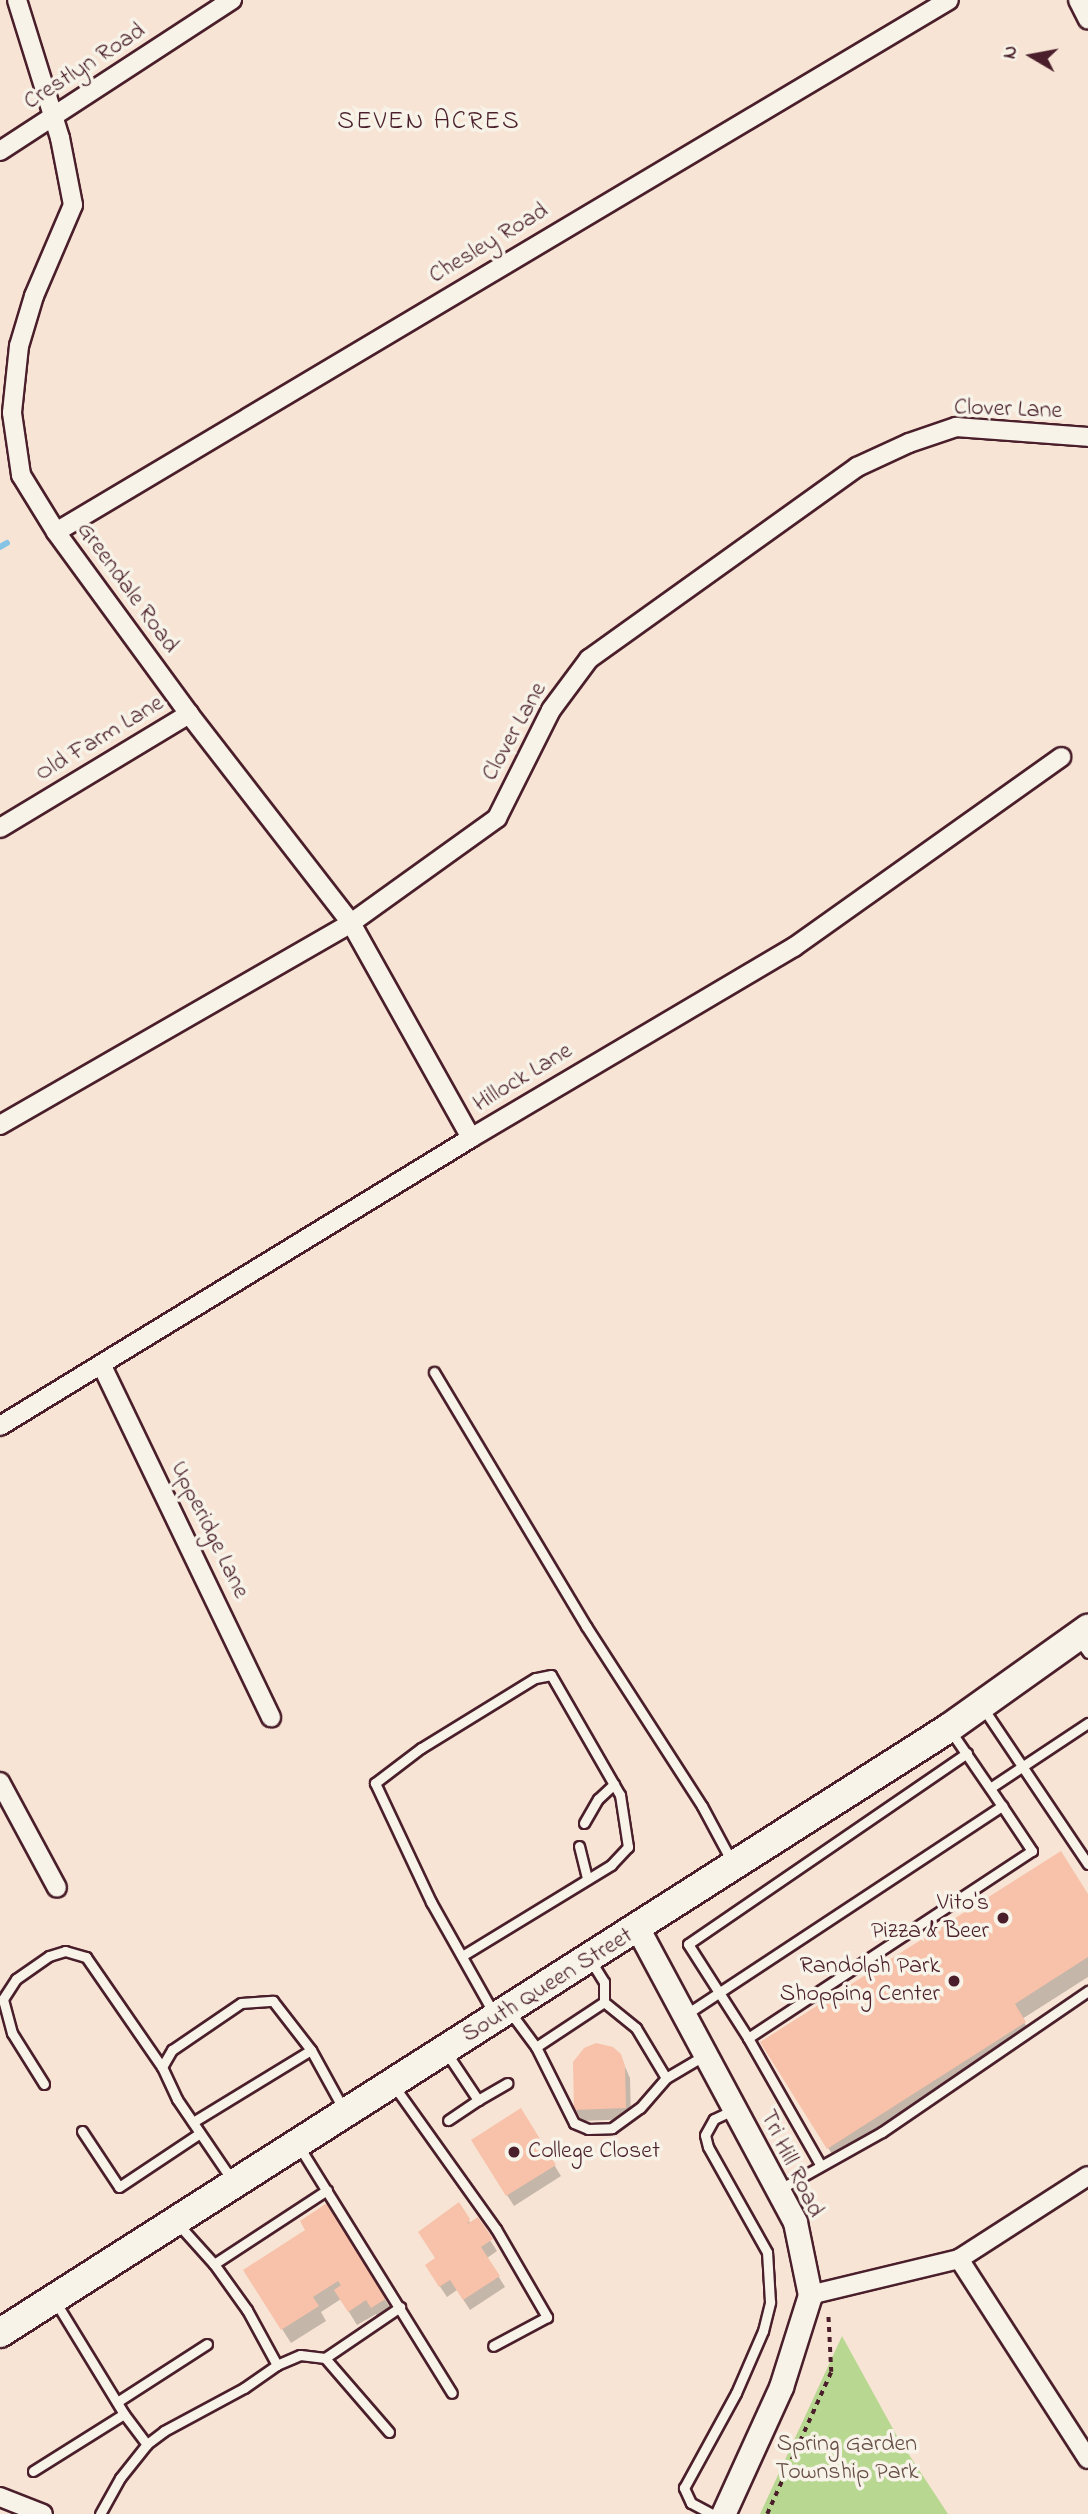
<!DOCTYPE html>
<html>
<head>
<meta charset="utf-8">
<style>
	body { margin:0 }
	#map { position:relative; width:1088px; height:2514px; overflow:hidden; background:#f7e4d5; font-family:"Indie Flower",sans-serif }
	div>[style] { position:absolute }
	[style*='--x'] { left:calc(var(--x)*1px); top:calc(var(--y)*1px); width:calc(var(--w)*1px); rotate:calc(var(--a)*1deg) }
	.green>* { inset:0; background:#b8d891 }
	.shadow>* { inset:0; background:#0003 }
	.stream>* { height:6px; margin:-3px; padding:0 3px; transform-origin:3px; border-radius:3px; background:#85c4e5 }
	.building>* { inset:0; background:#f7c2a9 }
	.path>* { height:3.5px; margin-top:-1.75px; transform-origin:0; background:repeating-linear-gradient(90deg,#4a1f2b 0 5px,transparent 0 10px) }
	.roads { filter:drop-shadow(2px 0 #4a1f2b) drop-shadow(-2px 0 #4a1f2b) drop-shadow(0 2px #4a1f2b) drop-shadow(0 -2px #4a1f2b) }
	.service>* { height:9px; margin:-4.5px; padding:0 4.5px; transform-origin:4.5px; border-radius:4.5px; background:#f7f3e8 }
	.minor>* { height:18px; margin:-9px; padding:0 9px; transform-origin:9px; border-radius:9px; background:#f7f3e8 }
	.tertiary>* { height:23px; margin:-11.5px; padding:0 11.5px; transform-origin:11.5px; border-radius:11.5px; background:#f7f3e8 }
	.primary>* { height:28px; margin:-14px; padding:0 14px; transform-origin:14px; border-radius:14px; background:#f7f3e8 }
	.dots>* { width:19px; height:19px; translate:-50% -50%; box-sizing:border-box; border:4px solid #f7f3e8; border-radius:50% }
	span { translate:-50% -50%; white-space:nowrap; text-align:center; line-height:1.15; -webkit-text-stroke:7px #f7f3e8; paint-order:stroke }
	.street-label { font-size:24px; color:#4a1f2b }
	.poi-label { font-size:24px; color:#4a1f2b }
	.right { translate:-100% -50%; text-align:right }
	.left { translate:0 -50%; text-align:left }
	.park-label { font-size:24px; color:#664d44 }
	.neighbourhood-label { font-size:26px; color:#4a1f2b; letter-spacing:2px }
	.north { position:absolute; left:997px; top:21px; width:70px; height:70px; -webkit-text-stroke:5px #f7f3e8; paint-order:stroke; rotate:280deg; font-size:19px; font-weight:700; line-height:28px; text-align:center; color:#4a1f2b }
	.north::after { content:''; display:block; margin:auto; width:24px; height:32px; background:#4a1f2b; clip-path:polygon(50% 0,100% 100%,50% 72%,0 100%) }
</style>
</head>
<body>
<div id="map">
	<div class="green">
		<i style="clip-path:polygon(842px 2336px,898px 2438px,948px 2514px,760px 2514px)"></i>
	</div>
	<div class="shadow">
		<i style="clip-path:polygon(1088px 1897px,1088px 1977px,1022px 2019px,1033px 2037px,837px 2162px,771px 2057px)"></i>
		<i style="clip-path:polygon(620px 2055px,630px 2078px,631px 2119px,582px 2121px,576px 2110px)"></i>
		<i style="clip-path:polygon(520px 2110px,561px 2176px,514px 2206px,479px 2151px)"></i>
		<i style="clip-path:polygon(458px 2204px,471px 2224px,477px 2220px,497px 2251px,487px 2258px,505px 2287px,470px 2310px,457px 2290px,447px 2297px,433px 2276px)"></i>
		<i style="clip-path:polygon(326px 2206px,394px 2314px,381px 2322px,376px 2314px,357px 2325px,341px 2299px,321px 2312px,326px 2321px,291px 2343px,254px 2285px,308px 2231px)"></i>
	</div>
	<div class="stream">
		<i style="--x:0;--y:547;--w:8;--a:-30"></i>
	</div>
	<div class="building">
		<i style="clip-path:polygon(1061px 1851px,1088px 1894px,1088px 1957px,1015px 2004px,1026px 2022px,827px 2149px,760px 2042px)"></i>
		<i style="clip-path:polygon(596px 2043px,613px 2047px,621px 2054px,625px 2066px,626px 2108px,574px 2110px,573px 2062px,584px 2048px)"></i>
		<i style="clip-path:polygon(521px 2108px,556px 2165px,506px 2196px,471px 2140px)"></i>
		<i style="clip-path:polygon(459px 2202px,470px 2219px,467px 2224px,478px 2217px,493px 2239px,481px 2247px,500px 2276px,463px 2300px,450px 2280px,439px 2287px,425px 2265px,435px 2258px,418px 2232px)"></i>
		<i style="clip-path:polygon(327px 2203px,387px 2298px,371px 2308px,366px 2300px,348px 2312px,334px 2290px,341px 2285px,338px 2281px,313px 2297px,319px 2306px,281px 2330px,243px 2270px,305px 2230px,300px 2221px)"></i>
	</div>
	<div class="path">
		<i style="--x:767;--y:2514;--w:156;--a:-65.7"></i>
		<i style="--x:831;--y:2372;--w:59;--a:-92.9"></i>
	</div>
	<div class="roads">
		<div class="service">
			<i style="--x:434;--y:1372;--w:296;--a:59.1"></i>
			<i style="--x:586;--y:1626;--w:214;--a:57.2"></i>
			<i style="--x:702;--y:1806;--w:64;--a:61.8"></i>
			<i style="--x:1078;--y:1639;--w:17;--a:54"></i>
			<i style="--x:983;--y:1708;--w:188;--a:56.1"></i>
			<i style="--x:967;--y:1753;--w:338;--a:145.6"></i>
			<i style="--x:688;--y:1944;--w:112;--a:57.4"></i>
			<i style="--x:748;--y:2038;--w:340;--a:-33.4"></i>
			<i style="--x:1032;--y:1851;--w:54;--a:-123.7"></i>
			<i style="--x:990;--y:1788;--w:118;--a:-33.6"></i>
			<i style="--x:584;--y:1823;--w:28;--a:-60"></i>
			<i style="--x:598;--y:1799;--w:22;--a:-43"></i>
			<i style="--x:579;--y:1846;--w:34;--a:76"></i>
			<i style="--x:462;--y:1956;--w:175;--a:-31.4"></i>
			<i style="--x:611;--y:1865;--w:25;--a:-47"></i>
			<i style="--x:628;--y:1847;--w:53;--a:-98.7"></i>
			<i style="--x:620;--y:1795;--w:138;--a:-119.9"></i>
			<i style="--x:551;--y:1675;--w:16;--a:169"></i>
			<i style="--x:535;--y:1678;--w:134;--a:148.4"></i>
			<i style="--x:421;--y:1748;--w:58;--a:142.7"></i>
			<i style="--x:375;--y:1783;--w:132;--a:64.8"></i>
			<i style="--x:431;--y:1902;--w:129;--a:60.6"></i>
			<i style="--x:604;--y:2002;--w:41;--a:39.1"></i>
			<i style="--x:636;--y:2028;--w:58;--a:59"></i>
			<i style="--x:510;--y:2012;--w:44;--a:53.4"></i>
			<i style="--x:536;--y:2047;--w:82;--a:-33.5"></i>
			<i style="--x:604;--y:2002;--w:20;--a:-90"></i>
			<i style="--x:604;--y:1982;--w:26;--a:-122"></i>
			<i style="--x:685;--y:2015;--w:380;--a:-33.4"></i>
			<i style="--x:1002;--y:1806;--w:92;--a:-124.4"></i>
			<i style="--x:748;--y:2038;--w:145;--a:60.3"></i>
			<i style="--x:536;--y:2047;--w:85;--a:63.4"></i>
			<i style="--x:574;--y:2123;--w:15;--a:23"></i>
			<i style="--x:588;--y:2129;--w:24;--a:-2"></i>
			<i style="--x:612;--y:2128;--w:34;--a:-36"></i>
			<i style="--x:640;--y:2108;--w:40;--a:-49"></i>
			<i style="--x:666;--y:2078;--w:45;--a:-30.5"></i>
			<i style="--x:446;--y:2052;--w:58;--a:56.3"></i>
			<i style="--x:478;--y:2100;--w:36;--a:146"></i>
			<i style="--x:44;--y:2084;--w:60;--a:-122.1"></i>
			<i style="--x:12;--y:2033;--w:35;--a:-105"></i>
			<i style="--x:3;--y:1999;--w:24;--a:-57"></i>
			<i style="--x:16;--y:1979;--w:40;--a:-34.9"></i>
			<i style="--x:49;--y:1956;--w:17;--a:-17"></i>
			<i style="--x:65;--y:1951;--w:22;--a:16"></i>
			<i style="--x:86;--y:1957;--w:134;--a:55.4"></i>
			<i style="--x:394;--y:2086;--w:176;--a:54.5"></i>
			<i style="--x:496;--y:2229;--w:102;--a:59.9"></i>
			<i style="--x:547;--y:2317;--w:61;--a:151.8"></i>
			<i style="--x:478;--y:2100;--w:34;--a:-30"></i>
			<i style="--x:193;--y:2122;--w:138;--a:-31.4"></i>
			<i style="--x:82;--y:2131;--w:67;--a:56.5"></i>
			<i style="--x:119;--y:2187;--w:97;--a:-33.7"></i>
			<i style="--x:300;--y:2148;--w:288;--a:58.2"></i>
			<i style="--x:232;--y:2180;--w:98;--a:-124.2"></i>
			<i style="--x:177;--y:2099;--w:35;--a:-115"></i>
			<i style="--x:162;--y:2067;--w:20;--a:-60"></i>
			<i style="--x:172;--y:2050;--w:83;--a:-34.3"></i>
			<i style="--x:241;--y:2003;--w:32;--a:-4"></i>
			<i style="--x:273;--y:2001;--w:62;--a:52.2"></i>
			<i style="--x:311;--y:2050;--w:68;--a:61.2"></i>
			<i style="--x:780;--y:2189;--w:117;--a:-29.2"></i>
			<i style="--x:882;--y:2132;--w:250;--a:-34.4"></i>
			<i style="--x:178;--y:2224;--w:54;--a:48"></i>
			<i style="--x:55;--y:2301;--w:132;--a:58.6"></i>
			<i style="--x:124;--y:2414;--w:38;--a:53"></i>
			<i style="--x:325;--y:2358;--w:25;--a:-173"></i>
			<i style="--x:300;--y:2355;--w:25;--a:157"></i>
			<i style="--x:277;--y:2365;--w:63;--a:-118.6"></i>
			<i style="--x:247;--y:2310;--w:57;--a:-125.7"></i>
			<i style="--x:214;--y:2264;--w:135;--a:-33.2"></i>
			<i style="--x:117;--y:2402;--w:107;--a:-32.8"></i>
			<i style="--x:389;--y:2432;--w:98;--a:-130.9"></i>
			<i style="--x:325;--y:2358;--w:91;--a:-34.2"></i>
			<i style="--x:33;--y:2471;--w:107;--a:-32.1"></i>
			<i style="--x:100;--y:2514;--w:41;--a:-60.9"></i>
			<i style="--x:120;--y:2478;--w:43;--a:-51.5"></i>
			<i style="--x:147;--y:2444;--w:21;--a:-37"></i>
			<i style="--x:164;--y:2431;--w:91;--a:-28.3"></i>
			<i style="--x:244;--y:2388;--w:40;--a:-34.9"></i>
			<i style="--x:712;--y:2514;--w:24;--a:-152"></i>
			<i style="--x:691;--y:2503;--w:17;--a:-115"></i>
			<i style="--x:684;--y:2488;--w:108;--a:-61.3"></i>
			<i style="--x:736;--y:2393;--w:68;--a:-66.5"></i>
			<i style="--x:763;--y:2331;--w:30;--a:-76"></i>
			<i style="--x:770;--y:2302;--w:50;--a:-93.4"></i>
			<i style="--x:767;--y:2252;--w:120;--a:-119.3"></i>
			<i style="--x:708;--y:2147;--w:12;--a:-104"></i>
			<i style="--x:705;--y:2135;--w:18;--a:-61"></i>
			<i style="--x:714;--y:2119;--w:23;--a:-25"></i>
		</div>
		<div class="minor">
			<i style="--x:17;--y:0;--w:145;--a:72.7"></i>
			<i style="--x:60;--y:138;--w:68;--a:79"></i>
			<i style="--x:73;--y:205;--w:99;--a:113.2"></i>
			<i style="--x:34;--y:296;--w:52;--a:106.7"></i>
			<i style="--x:19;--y:346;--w:67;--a:96"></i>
			<i style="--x:12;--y:413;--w:63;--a:81.7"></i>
			<i style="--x:21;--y:475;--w:67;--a:58.4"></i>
			<i style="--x:56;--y:532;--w:225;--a:53.8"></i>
			<i style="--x:189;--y:714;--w:264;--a:52.2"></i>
			<i style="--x:351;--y:923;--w:246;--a:60.8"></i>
			<i style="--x:1078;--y:0;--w:22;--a:63"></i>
			<i style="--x:0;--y:151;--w:277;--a:-33.1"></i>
			<i style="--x:56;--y:532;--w:1039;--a:-30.78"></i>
			<i style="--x:0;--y:828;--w:221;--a:-31.1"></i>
			<i style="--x:0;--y:1125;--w:405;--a:-29.9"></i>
			<i style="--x:351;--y:923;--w:180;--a:-35.7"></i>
			<i style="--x:497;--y:818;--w:121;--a:-63.4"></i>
			<i style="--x:551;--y:710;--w:64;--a:-53.3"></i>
			<i style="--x:589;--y:659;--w:330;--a:-35.6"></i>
			<i style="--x:857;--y:467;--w:57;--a:-24.8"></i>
			<i style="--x:909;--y:443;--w:50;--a:-18.8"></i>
			<i style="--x:956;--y:427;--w:132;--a:4.3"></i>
			<i style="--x:102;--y:1366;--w:390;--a:64.3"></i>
			<i style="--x:0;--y:1426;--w:552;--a:-31.44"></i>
			<i style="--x:471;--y:1138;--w:375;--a:-30.6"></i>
			<i style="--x:794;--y:947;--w:328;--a:-35.4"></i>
			<i style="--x:0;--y:1782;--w:120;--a:61.7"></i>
			<i style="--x:959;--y:2259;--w:238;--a:57.2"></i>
			<i style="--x:810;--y:2295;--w:153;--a:-13.6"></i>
			<i style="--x:959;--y:2259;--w:153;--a:-32.8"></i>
			<i style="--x:0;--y:2497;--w:46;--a:21.6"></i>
		</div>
		<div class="tertiary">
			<i style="--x:638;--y:1929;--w:332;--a:61.8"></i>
			<i style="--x:795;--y:2222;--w:75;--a:78.4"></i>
			<i style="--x:810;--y:2295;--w:96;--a:107.5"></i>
			<i style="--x:781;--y:2387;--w:140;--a:114.5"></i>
		</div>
		<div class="primary">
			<i style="--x:0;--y:2333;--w:1125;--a:-32.52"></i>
			<i style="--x:949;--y:1728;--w:171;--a:-35.5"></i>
		</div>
	</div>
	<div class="dots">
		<i style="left:1003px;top:1918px;background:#4a1f2b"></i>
		<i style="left:954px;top:1981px;background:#4a1f2b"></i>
		<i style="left:514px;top:2152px;background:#4a1f2b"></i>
	</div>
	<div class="street-label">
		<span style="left:85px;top:67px;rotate:-33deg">Crestlyn Road</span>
		<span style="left:489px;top:244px;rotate:-31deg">Chesley Road</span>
		<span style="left:1008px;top:410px;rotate:2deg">Clover Lane</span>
		<span style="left:127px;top:588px;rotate:54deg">Greendale Road</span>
		<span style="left:515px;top:732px;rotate:-61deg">Clover Lane</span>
		<span style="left:100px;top:739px;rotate:-31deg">Old Farm Lane</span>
		<span style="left:523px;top:1078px;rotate:-31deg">Hillock Lane</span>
		<span style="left:209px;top:1530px;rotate:64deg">Upperidge Lane</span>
		<span style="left:548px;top:1986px;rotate:-32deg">South Queen Street</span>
		<span style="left:791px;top:2164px;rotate:64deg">Tri Hill Road</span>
	</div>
	<div class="poi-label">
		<span class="right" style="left:989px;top:1918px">Vito's<br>Pizza &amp; Beer</span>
		<span class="right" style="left:940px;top:1981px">Randolph Park<br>Shopping Center</span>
		<span class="left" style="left:528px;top:2152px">College Closet</span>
	</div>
	<div class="park-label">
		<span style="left:847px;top:2459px">Spring Garden<br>Township Park</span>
	</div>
	<div class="neighbourhood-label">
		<span style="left:429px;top:123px">SEVEN ACRES</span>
	</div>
	<div class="north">N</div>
</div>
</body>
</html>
